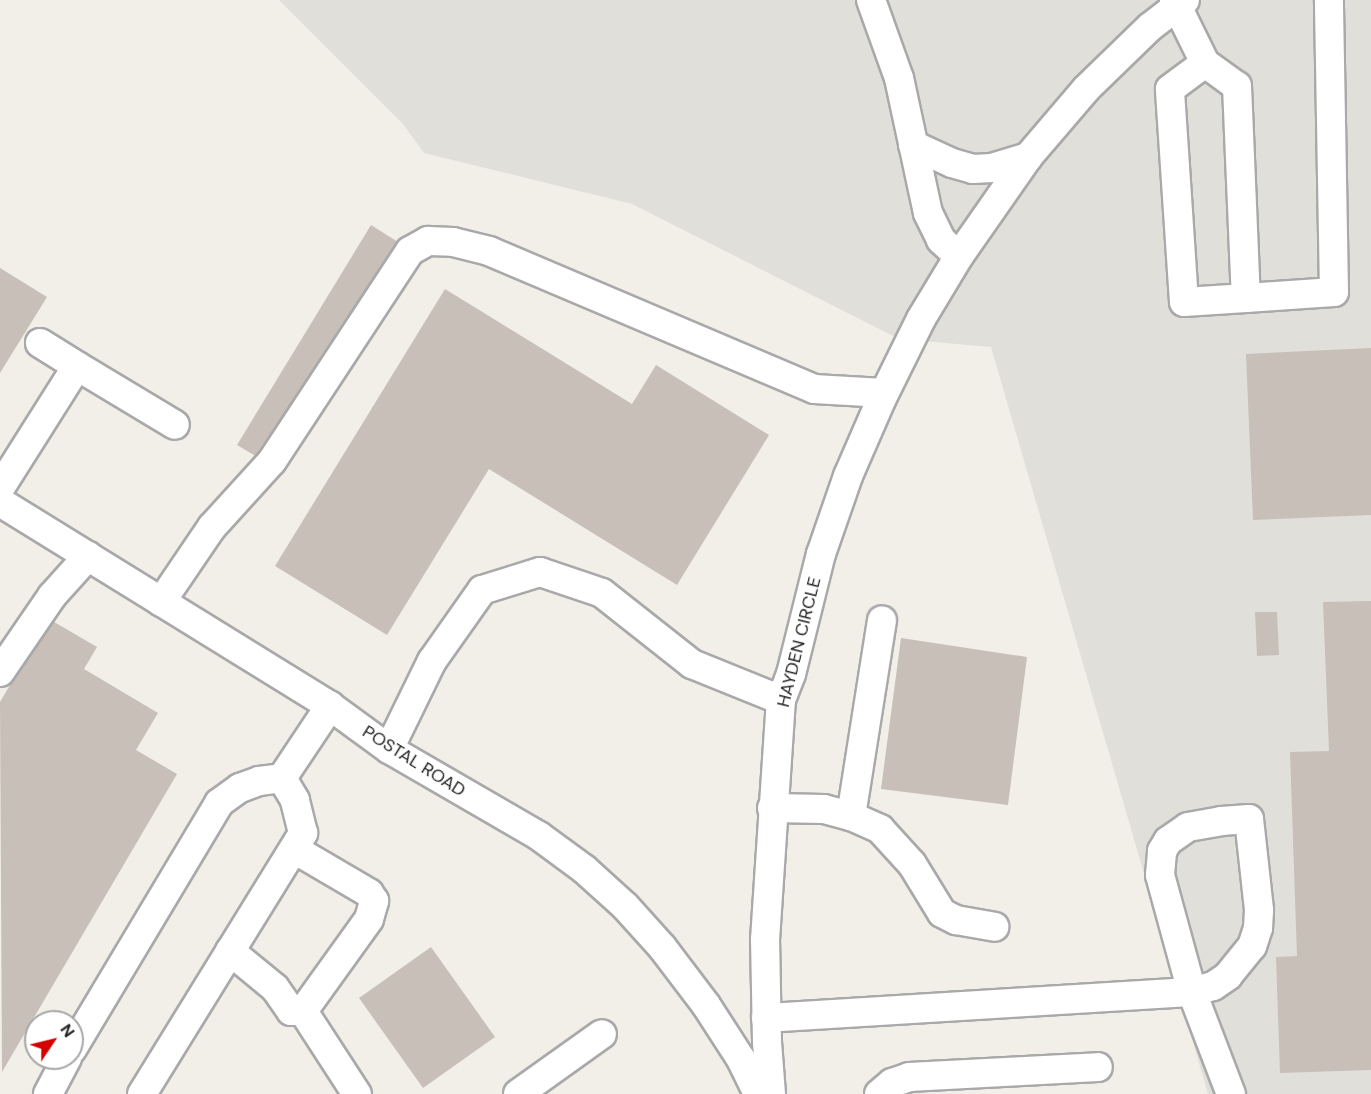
<!DOCTYPE html>
<html>
<head>
<meta charset="utf-8">
<style>
	body { margin:0 }
	#map { position:relative; width:1371px; height:1094px; overflow:hidden; background:#f2efe9; font-family:"DM Sans",sans-serif }
	div>[style] { position:absolute }
	[style*='--x'] { left:calc(var(--x)*1px); top:calc(var(--y)*1px); width:calc(var(--w)*1px); rotate:calc(var(--a)*1deg) }
	.airport>* { inset:0; background:#e1dfda }
	.building>* { inset:0; background:#c7bfb8 }
	.roads { filter:drop-shadow(2px 0 #a9a9a9) drop-shadow(-2px 0 #a9a9a9) drop-shadow(0 2px #a9a9a9) drop-shadow(0 -2px #a9a9a9) }
	.minor>* { height:28px; margin:-14px; padding:0 14px; transform-origin:14px; border-radius:14px; background:#fff }
	span { translate:-50% -50%; white-space:nowrap; text-align:center; line-height:1.15; -webkit-text-stroke:4.5px #fff; paint-order:stroke }
	.street-label { font-size:18px; color:#222 }
	.north { position:absolute; left:24px; top:1010px; width:60px; height:60px; box-sizing:border-box; background:#fff; border:2px solid #a7a7a7; border-radius:50%; rotate:55deg; font-size:16px; font-weight:700; line-height:24px; text-align:center; color:#222 }
	.north::after { content:''; display:block; margin:auto; width:21px; height:27px; background:#d40000; clip-path:polygon(50% 0,100% 100%,50% 72%,0 100%) }
</style>
</head>
<body>
<div id="map">
	<div class="airport">
		<i style="clip-path:polygon(279px 0,1371px 0,1371px 1094px,1208px 1094px,991px 347px,899px 339px,632px 204px,424px 153px,403px 124px)"></i>
	</div>
	<div class="building">
		<i style="clip-path:polygon(371px 225px,398px 242px,264px 461px,237px 445px)"></i>
		<i style="clip-path:polygon(0 268px,47px 297px,0 373px)"></i>
		<i style="clip-path:polygon(445px 289px,632px 404px,656px 365px,769px 435px,677px 585px,489px 469px,387px 635px,275px 566px)"></i>
		<i style="clip-path:polygon(1371px 348px,1371px 515px,1253px 520px,1246px 354px)"></i>
		<i style="clip-path:polygon(1371px 601px,1371px 1070px,1280px 1073px,1276px 957px,1297px 956px,1290px 752px,1329px 751px,1323px 602px)"></i>
		<i style="clip-path:polygon(1255px 612px,1277px 612px,1279px 655px,1257px 656px)"></i>
		<i style="clip-path:polygon(49px 619px,97px 647px,84px 669px,158px 713px,136px 750px,177px 774px,2px 1072px,0 702px)"></i>
		<i style="clip-path:polygon(901px 638px,1027px 657px,1008px 805px,881px 789px)"></i>
		<i style="clip-path:polygon(431px 947px,495px 1037px,423px 1088px,359px 998px)"></i>
	</div>
	<div class="roads">
		<div class="minor">
			<i style="--x:871;--y:0;--w:83;--a:70.3"></i>
			<i style="--x:899;--y:78;--w:138;--a:77.9"></i>
			<i style="--x:928;--y:213;--w:30;--a:64"></i>
			<i style="--x:941;--y:240;--w:24;--a:42"></i>
			<i style="--x:1174;--y:0;--w:70;--a:63.8"></i>
			<i style="--x:1205;--y:63;--w:39;--a:36"></i>
			<i style="--x:1237;--y:86;--w:212;--a:87.6"></i>
			<i style="--x:1246;--y:298;--w:62;--a:176.3"></i>
			<i style="--x:1184;--y:302;--w:213;--a:-93.8"></i>
			<i style="--x:1170;--y:89;--w:44;--a:-36.6"></i>
			<i style="--x:913;--y:145;--w:43;--a:24.8"></i>
			<i style="--x:952;--y:163;--w:22;--a:16"></i>
			<i style="--x:973;--y:169;--w:19;--a:-3"></i>
			<i style="--x:992;--y:168;--w:38;--a:-17"></i>
			<i style="--x:1246;--y:298;--w:88;--a:-3.9"></i>
			<i style="--x:1334;--y:292;--w:292;--a:-91"></i>
			<i style="--x:40;--y:343;--w:44;--a:31.9"></i>
			<i style="--x:0;--y:488;--w:144;--a:-57.7"></i>
			<i style="--x:77;--y:366;--w:114;--a:31"></i>
			<i style="--x:0;--y:502;--w:388;--a:31.7"></i>
			<i style="--x:330;--y:706;--w:73;--a:36.1"></i>
			<i style="--x:389;--y:749;--w:173;--a:30.1"></i>
			<i style="--x:539;--y:836;--w:56;--a:36.3"></i>
			<i style="--x:584;--y:869;--w:55;--a:42.1"></i>
			<i style="--x:625;--y:906;--w:55;--a:47.9"></i>
			<i style="--x:662;--y:947;--w:73;--a:52.8"></i>
			<i style="--x:706;--y:1005;--w:64;--a:57.1"></i>
			<i style="--x:741;--y:1059;--w:39;--a:64"></i>
			<i style="--x:161;--y:602;--w:91;--a:-55.8"></i>
			<i style="--x:212;--y:527;--w:89;--a:-47.7"></i>
			<i style="--x:272;--y:461;--w:251;--a:-56.7"></i>
			<i style="--x:410;--y:251;--w:21;--a:-29"></i>
			<i style="--x:428;--y:241;--w:25;--a:2"></i>
			<i style="--x:453;--y:242;--w:37;--a:14"></i>
			<i style="--x:489;--y:251;--w:353;--a:23"></i>
			<i style="--x:814;--y:389;--w:70;--a:3.3"></i>
			<i style="--x:0;--y:672;--w:92;--a:-55.6"></i>
			<i style="--x:52;--y:596;--w:54;--a:-48"></i>
			<i style="--x:389;--y:749;--w:98;--a:-64"></i>
			<i style="--x:432;--y:661;--w:87;--a:-54.8"></i>
			<i style="--x:482;--y:590;--w:61;--a:-17.2"></i>
			<i style="--x:540;--y:572;--w:65;--a:18.7"></i>
			<i style="--x:602;--y:593;--w:115;--a:38.3"></i>
			<i style="--x:692;--y:664;--w:96;--a:22"></i>
			<i style="--x:772;--y:808;--w:52;--a:1.1"></i>
			<i style="--x:824;--y:809;--w:28;--a:15"></i>
			<i style="--x:851;--y:816;--w:32;--a:24"></i>
			<i style="--x:880;--y:829;--w:47;--a:47.6"></i>
			<i style="--x:912;--y:864;--w:57;--a:58.5"></i>
			<i style="--x:942;--y:913;--w:16;--a:27"></i>
			<i style="--x:956;--y:920;--w:39;--a:10"></i>
			<i style="--x:851;--y:816;--w:198;--a:-81"></i>
			<i style="--x:1249;--y:819;--w:92;--a:83.7"></i>
			<i style="--x:1259;--y:910;--w:18;--a:93"></i>
			<i style="--x:1258;--y:928;--w:19;--a:108"></i>
			<i style="--x:1252;--y:946;--w:38;--a:129"></i>
			<i style="--x:1228;--y:976;--w:18;--a:146"></i>
			<i style="--x:1213;--y:986;--w:22;--a:164"></i>
			<i style="--x:1192;--y:992;--w:121;--a:-105.3"></i>
			<i style="--x:1160;--y:875;--w:24;--a:-85"></i>
			<i style="--x:1162;--y:851;--w:12;--a:-59"></i>
			<i style="--x:1168;--y:841;--w:24;--a:-35"></i>
			<i style="--x:1188;--y:827;--w:34;--a:-10"></i>
			<i style="--x:1221;--y:821;--w:28;--a:-4"></i>
			<i style="--x:230;--y:951;--w:58;--a:39.4"></i>
			<i style="--x:275;--y:988;--w:28;--a:55"></i>
			<i style="--x:291;--y:1011;--w:12;--a:0"></i>
			<i style="--x:303;--y:1011;--w:113;--a:-54.3"></i>
			<i style="--x:369;--y:919;--w:19;--a:-74"></i>
			<i style="--x:374;--y:901;--w:9;--a:-122"></i>
			<i style="--x:369;--y:893;--w:87;--a:-149.6"></i>
			<i style="--x:303;--y:1011;--w:99;--a:57"></i>
			<i style="--x:766;--y:1018;--w:427;--a:-3.5"></i>
			<i style="--x:1192;--y:992;--w:109;--a:69.1"></i>
			<i style="--x:72;--y:1049;--w:287;--a:-59.1"></i>
			<i style="--x:219;--y:803;--w:26;--a:-36"></i>
			<i style="--x:240;--y:788;--w:20;--a:-20"></i>
			<i style="--x:259;--y:781;--w:23;--a:-7"></i>
			<i style="--x:282;--y:778;--w:87;--a:-56.3"></i>
			<i style="--x:48;--y:1094;--w:41;--a:-62.2"></i>
			<i style="--x:142;--y:1094;--w:307;--a:-58.3"></i>
			<i style="--x:303;--y:833;--w:34;--a:-104"></i>
			<i style="--x:295;--y:800;--w:26;--a:-121"></i>
			<i style="--x:518;--y:1094;--w:103;--a:-35.5"></i>
			<i style="--x:771;--y:1094;--w:52;--a:-94.4"></i>
			<i style="--x:767;--y:1042;--w:102;--a:-91.1"></i>
			<i style="--x:765;--y:940;--w:241;--a:-86.2"></i>
			<i style="--x:781;--y:700;--w:28;--a:-69"></i>
			<i style="--x:791;--y:674;--w:124;--a:-76"></i>
			<i style="--x:821;--y:554;--w:83;--a:-70.9"></i>
			<i style="--x:848;--y:476;--w:83;--a:-66.5"></i>
			<i style="--x:881;--y:400;--w:90;--a:-63.7"></i>
			<i style="--x:921;--y:319;--w:74;--a:-58.9"></i>
			<i style="--x:959;--y:256;--w:121;--a:-55.1"></i>
			<i style="--x:1028;--y:157;--w:89;--a:-49.5"></i>
			<i style="--x:1086;--y:89;--w:89;--a:-44.1"></i>
			<i style="--x:1150;--y:27;--w:44;--a:-37.6"></i>
			<i style="--x:879;--y:1094;--w:17;--a:-40"></i>
			<i style="--x:892;--y:1083;--w:18;--a:-19"></i>
			<i style="--x:909;--y:1077;--w:189;--a:-3"></i>
		</div>
	</div>
	<div class="street-label">
		<span style="left:799px;top:642px;rotate:-76deg">HAYDEN CIRCLE</span>
		<span style="left:414px;top:761px;rotate:32deg">POSTAL ROAD</span>
	</div>
	<div class="north">N</div>
</div>
</body>
</html>
